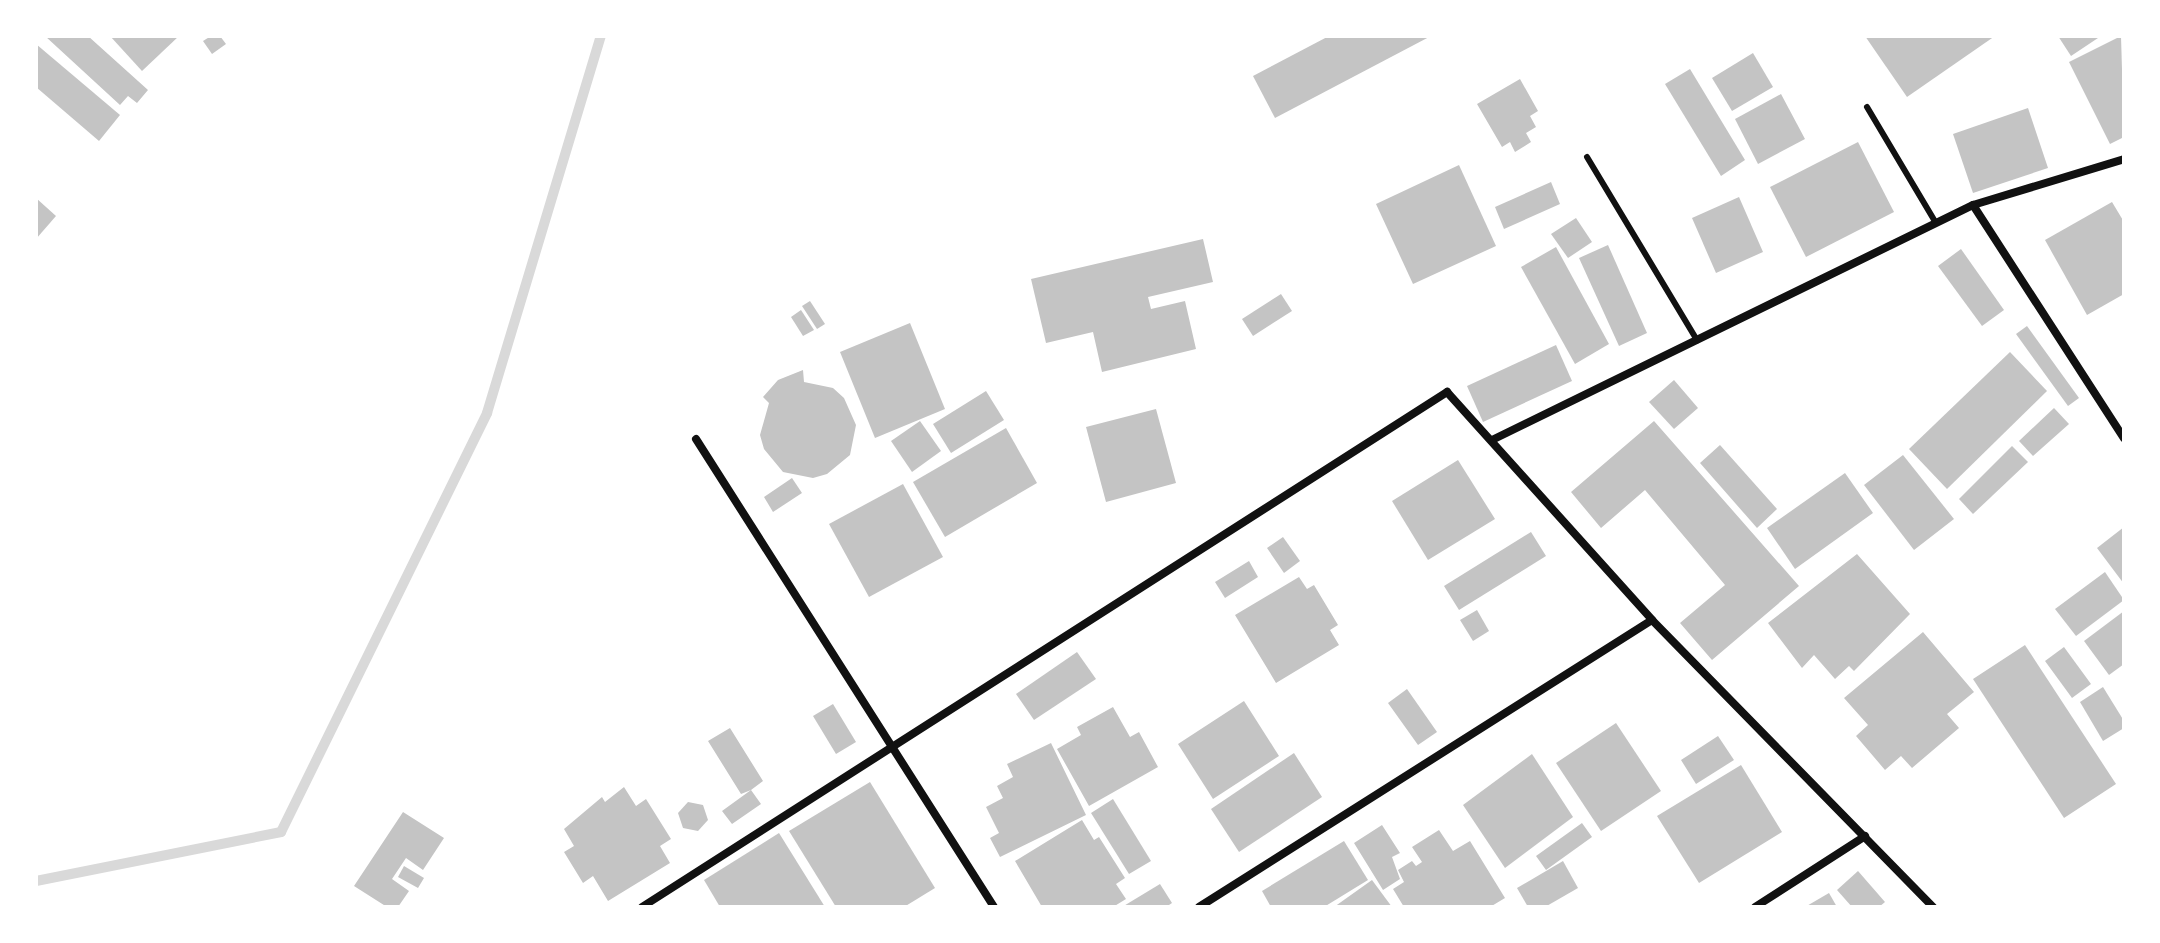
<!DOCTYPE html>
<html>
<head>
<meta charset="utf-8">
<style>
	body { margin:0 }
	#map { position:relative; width:2160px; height:943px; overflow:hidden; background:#fff; font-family:Quicksand,sans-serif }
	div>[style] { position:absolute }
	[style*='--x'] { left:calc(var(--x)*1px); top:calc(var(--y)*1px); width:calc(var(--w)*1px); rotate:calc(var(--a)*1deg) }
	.stream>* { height:10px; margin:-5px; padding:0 5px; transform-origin:5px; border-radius:5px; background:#d9d9d9 }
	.building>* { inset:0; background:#c4c4c4 }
	.service>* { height:6px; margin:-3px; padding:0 3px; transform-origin:3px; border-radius:3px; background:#111 }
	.minor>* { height:8px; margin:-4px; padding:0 4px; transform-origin:4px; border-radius:4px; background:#111 }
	span { translate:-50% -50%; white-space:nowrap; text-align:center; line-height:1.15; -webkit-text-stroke:6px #fff; paint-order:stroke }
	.frame { position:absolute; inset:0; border:38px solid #fff; pointer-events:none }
</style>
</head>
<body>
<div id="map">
	<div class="stream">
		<i style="--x:36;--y:881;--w:250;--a:-11.3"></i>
		<i style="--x:281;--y:832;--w:467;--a:-63.8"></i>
		<i style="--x:487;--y:413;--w:394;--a:-73.2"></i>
	</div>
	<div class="building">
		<i style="clip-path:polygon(45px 36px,88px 36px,148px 90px,137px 103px,128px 96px,120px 105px)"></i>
		<i style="clip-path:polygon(110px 36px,179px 36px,142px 71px)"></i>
		<i style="clip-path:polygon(211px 36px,220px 36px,226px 44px,212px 54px,203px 41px)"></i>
		<i style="clip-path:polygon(1329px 36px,1431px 36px,1275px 118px,1253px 76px)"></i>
		<i style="clip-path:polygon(1865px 36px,1995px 36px,1907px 97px)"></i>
		<i style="clip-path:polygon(2058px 36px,2101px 36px,2071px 56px)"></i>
		<i style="clip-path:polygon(2121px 36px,2124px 137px,2110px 144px,2069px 62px)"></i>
		<i style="clip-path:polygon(36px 44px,120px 115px,99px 141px,36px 87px)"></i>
		<i style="clip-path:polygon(1753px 53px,1773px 87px,1732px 111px,1712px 78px)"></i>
		<i style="clip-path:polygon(1690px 69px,1745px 160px,1721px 176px,1665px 84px)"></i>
		<i style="clip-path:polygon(1520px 79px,1538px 111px,1530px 116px,1536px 127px,1526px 133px,1531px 142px,1515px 152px,1510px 142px,1502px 147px,1477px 104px)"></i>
		<i style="clip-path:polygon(1781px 94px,1805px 139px,1758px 164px,1735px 119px)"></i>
		<i style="clip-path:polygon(2028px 108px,2048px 168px,1973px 193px,1953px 134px)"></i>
		<i style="clip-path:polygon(1858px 142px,1894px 212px,1806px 257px,1770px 187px)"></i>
		<i style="clip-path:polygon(1459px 165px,1496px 246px,1413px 284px,1376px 204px)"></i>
		<i style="clip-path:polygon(1551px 182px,1560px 204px,1504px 229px,1495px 207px)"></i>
		<i style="clip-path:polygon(1739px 197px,1763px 252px,1716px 273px,1692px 218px)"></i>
		<i style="clip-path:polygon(36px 198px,56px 216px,36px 239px)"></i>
		<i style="clip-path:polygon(2112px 202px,2124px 222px,2124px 294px,2087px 315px,2045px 240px)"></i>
		<i style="clip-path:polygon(1576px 218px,1592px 242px,1568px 258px,1551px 234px)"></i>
		<i style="clip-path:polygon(1203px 239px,1213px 282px,1148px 297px,1151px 309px,1185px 301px,1196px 349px,1102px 372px,1093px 332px,1046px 343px,1031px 279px)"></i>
		<i style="clip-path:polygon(1608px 245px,1647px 333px,1619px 346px,1579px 258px)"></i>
		<i style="clip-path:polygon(1556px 247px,1609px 344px,1575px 364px,1521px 267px)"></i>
		<i style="clip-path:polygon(1961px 249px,2004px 310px,1982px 326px,1938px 266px)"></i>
		<i style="clip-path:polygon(1281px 294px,1292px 311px,1253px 336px,1242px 319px)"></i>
		<i style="clip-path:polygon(810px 301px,825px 324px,817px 329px,802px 306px)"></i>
		<i style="clip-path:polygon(801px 310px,814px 330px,803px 336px,791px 317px)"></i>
		<i style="clip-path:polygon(910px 323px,945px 409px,875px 438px,840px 352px)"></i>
		<i style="clip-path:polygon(2027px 326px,2079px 398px,2068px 406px,2016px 334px)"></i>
		<i style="clip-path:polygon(1556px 345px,1572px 381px,1483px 422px,1467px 386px)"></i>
		<i style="clip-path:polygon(2010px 352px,2047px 391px,1947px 489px,1909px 449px)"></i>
		<i style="clip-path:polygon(803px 370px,804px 382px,833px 388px,844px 398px,856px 425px,850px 455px,827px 474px,813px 478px,783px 472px,764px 449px,760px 435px,769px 403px,763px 397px,778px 380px)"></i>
		<i style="clip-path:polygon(1674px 380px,1698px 408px,1674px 429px,1649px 402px)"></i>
		<i style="clip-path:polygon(986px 391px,1004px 420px,951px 453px,933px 424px)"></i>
		<i style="clip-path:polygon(2054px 408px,2069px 424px,2033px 456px,2019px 441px)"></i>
		<i style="clip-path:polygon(1156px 409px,1176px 483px,1106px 502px,1086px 427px)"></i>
		<i style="clip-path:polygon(920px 421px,941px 451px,912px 472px,891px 441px)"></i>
		<i style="clip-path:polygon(1654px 421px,1799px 586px,1712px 660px,1680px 623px,1725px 585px,1645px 490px,1601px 528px,1571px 492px)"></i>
		<i style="clip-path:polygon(1006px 428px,1037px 483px,945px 537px,913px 482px)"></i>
		<i style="clip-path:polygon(1720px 445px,1777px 509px,1757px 528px,1700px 463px)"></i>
		<i style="clip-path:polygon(2012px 446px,2028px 462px,1973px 514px,1959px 499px)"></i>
		<i style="clip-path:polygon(1903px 455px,1954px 519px,1914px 550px,1864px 485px)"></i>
		<i style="clip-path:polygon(1458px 460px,1495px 519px,1428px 560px,1392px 501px)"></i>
		<i style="clip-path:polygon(1845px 473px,1873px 513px,1795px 569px,1767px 528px)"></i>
		<i style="clip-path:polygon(792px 478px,802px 493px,773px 512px,764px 497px)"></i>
		<i style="clip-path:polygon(903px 484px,943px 557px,869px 597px,829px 524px)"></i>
		<i style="clip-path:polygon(2124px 527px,2124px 584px,2097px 548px)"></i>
		<i style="clip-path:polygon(1531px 532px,1546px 556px,1459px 610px,1444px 586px)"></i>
		<i style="clip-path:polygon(1283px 537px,1300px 561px,1284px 573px,1267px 548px)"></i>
		<i style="clip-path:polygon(1857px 554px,1910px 614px,1854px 671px,1849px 666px,1835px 679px,1814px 655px,1802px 668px,1768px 623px)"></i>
		<i style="clip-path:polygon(1249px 561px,1258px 577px,1225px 598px,1215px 582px)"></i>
		<i style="clip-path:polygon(2105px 572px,2124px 600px,2076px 636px,2055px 609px)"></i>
		<i style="clip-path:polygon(1299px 577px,1307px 589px,1314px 585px,1338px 625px,1330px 630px,1339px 645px,1276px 683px,1235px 615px)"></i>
		<i style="clip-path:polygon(1477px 610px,1489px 631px,1473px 641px,1460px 620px)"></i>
		<i style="clip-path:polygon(2124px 611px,2124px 664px,2109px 675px,2084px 641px)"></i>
		<i style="clip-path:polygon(1923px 632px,1974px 692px,1947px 714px,1959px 728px,1912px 768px,1901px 756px,1885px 770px,1856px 736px,1868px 725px,1844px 698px)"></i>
		<i style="clip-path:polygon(2025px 645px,2116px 784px,2064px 818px,1973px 679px)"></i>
		<i style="clip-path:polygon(2064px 647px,2091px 684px,2072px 698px,2045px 661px)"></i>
		<i style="clip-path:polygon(1077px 652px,1096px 679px,1034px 720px,1016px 694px)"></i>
		<i style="clip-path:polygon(2103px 687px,2124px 721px,2124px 728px,2103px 741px,2080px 702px)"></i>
		<i style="clip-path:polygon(1407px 689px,1437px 732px,1418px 745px,1388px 703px)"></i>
		<i style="clip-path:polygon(1244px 701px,1279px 756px,1213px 799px,1178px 744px)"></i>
		<i style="clip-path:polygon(833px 704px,856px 742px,836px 754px,813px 716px)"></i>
		<i style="clip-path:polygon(1113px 707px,1130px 737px,1139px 732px,1158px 767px,1089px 806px,1057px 749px,1081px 735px,1077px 727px)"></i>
		<i style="clip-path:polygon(1616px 723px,1661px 791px,1601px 831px,1556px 763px)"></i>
		<i style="clip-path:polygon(730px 728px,763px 781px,751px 790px,761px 804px,732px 824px,722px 811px,751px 790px,741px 794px,708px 741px)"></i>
		<i style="clip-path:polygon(1718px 736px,1734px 760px,1696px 784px,1681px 760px)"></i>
		<i style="clip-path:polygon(1051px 743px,1086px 815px,1000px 857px,990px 838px,999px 833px,986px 807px,1003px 798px,997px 786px,1013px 777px,1007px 764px)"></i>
		<i style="clip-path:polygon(1294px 753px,1322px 797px,1239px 852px,1211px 809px)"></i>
		<i style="clip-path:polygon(1532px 754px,1573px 817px,1505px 868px,1463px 805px)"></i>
		<i style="clip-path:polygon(1741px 765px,1782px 832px,1699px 883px,1657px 816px)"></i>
		<i style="clip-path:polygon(870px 782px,935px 888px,904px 907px,836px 907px,789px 831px)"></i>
		<i style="clip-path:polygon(624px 787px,636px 806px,646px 799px,671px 839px,660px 846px,670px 863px,608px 901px,593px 876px,583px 883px,564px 852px,574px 846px,564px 829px,602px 797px,605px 802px)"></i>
		<i style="clip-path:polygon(1113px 799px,1151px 861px,1129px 874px,1091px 813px)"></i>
		<i style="clip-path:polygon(688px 802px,703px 805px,708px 820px,698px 831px,683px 828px,678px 813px)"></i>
		<i style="clip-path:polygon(403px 812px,444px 838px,423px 870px,406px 858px,392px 879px,409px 891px,398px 907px,387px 907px,354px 886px)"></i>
		<i style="clip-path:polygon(1082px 820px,1094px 840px,1099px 837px,1125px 878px,1116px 884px,1126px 899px,1113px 907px,1042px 907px,1015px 861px)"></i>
		<i style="clip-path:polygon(1582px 823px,1592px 837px,1546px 870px,1536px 856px)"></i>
		<i style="clip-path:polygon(1382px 825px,1400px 853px,1392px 857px,1400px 879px,1383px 890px,1354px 843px)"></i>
		<i style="clip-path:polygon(1439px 830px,1453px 851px,1470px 841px,1505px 898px,1490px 907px,1404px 907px,1393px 889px,1404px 882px,1398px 870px,1412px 861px,1416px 866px,1422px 862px,1412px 847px)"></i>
		<i style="clip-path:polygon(779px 833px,825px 907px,720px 907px,704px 880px)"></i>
		<i style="clip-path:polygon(1344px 841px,1368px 880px,1324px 907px,1271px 907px,1262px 891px)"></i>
		<i style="clip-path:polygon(1563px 861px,1578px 888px,1545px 907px,1528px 907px,1517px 888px)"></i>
		<i style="clip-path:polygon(404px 866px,424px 878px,418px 888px,398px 877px)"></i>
		<i style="clip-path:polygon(1858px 871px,1885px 902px,1879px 907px,1852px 907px,1837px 890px)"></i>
		<i style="clip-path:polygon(1372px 880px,1392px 907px,1334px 907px)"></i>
		<i style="clip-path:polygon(1160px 884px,1172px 903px,1166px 907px,1122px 907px)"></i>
		<i style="clip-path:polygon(1829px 893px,1837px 907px,1805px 907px)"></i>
	</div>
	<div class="service">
		<i style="--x:1867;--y:107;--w:135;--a:59.3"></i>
		<i style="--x:1587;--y:157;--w:214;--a:59"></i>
	</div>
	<div class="minor">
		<i style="--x:1973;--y:205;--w:278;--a:57.1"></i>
		<i style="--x:696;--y:439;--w:555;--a:57.51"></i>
		<i style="--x:1492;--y:440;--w:535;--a:-26.04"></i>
		<i style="--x:1973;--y:205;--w:158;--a:-16.9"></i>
		<i style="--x:642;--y:907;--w:956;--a:-32.61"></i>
		<i style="--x:1447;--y:392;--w:307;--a:48"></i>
		<i style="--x:1652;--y:620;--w:402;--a:45.6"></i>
		<i style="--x:1199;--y:907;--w:536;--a:-32.36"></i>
		<i style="--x:1755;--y:907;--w:131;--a:-32.8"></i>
	</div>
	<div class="frame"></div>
</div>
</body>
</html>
